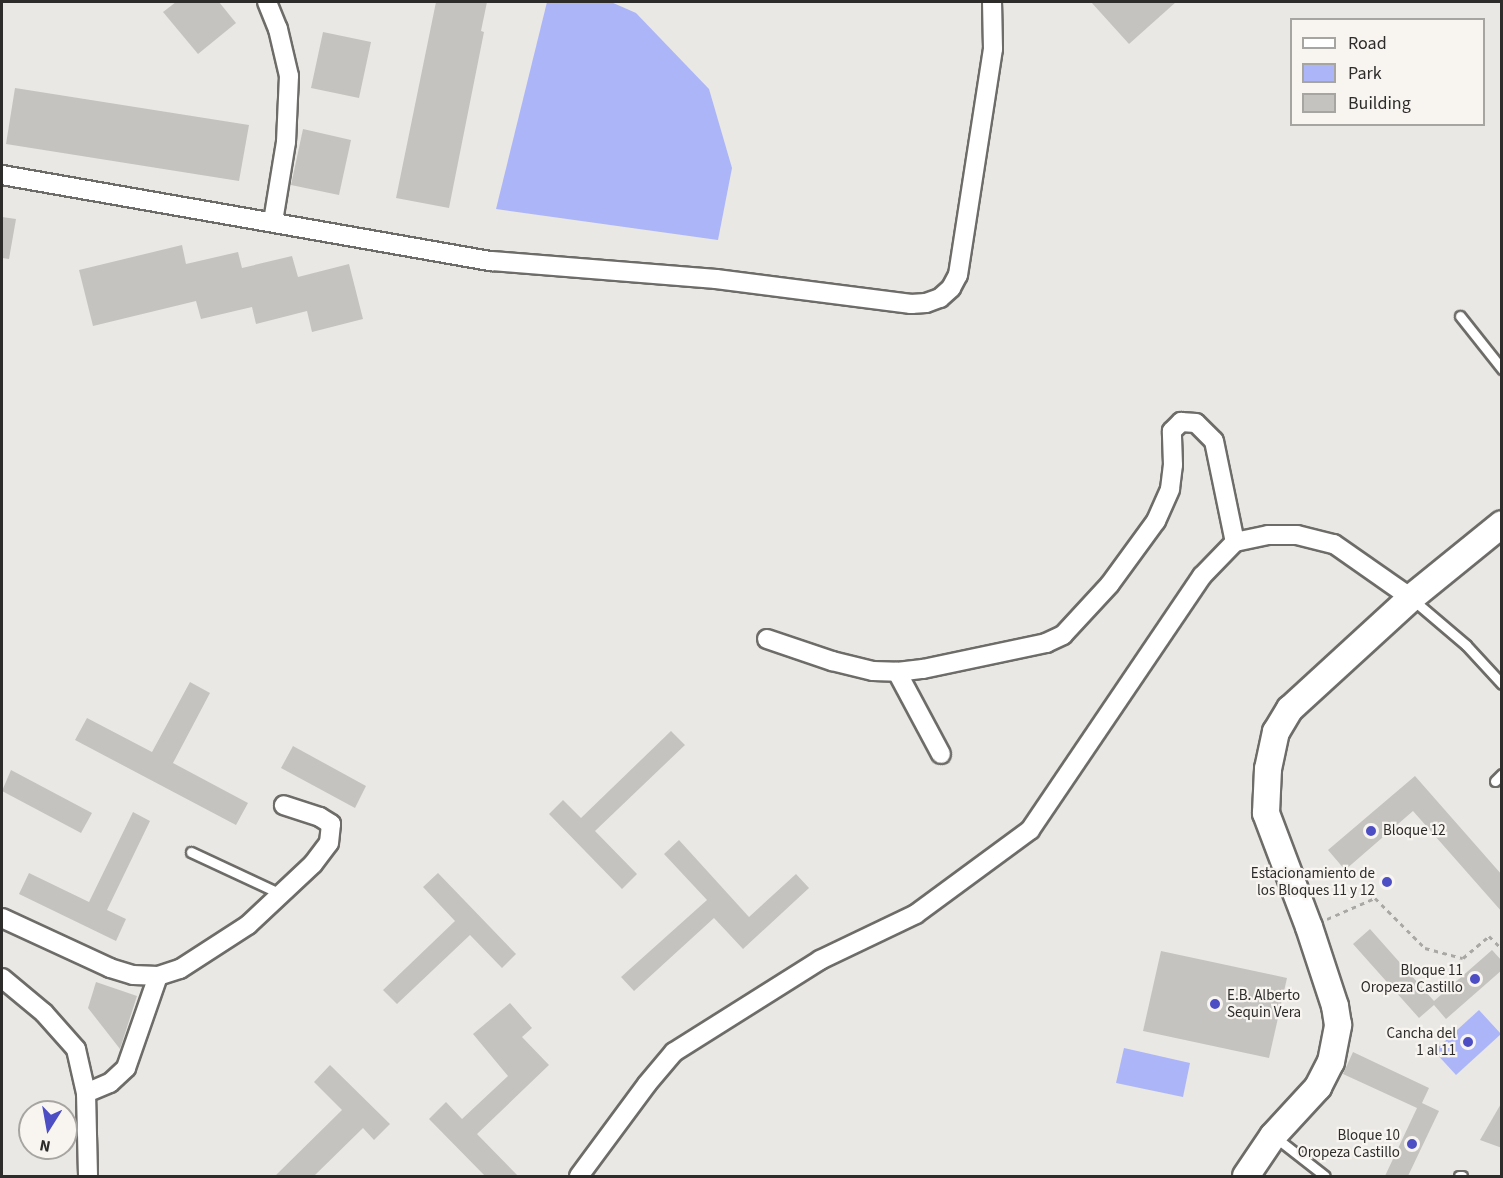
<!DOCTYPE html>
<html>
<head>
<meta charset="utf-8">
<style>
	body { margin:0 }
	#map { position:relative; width:1503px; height:1178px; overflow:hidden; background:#eae8e4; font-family:"Source Sans 3",sans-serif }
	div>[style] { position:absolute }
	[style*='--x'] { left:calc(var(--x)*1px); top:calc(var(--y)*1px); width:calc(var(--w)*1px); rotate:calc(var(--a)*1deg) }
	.green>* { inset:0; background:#acb5f8 }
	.building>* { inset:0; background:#c5c3bf }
	.path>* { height:3px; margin-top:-1.5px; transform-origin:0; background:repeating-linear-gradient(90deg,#a9a8a5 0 4.5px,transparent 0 9px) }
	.roads { filter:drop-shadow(2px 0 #6e6c69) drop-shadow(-2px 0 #6e6c69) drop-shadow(0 2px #6e6c69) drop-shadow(0 -2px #6e6c69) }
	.lane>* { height:9px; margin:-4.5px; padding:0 4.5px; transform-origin:4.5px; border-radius:4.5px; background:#fff }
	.street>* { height:18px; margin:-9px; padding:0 9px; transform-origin:9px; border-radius:9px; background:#fff }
	.secondary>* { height:26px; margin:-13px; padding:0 13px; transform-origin:13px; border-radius:13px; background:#fff }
	.dots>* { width:16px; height:16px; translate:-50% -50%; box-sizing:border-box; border:3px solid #f8f5f1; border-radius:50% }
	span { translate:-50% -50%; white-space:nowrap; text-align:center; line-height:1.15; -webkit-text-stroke:4.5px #f8f5f1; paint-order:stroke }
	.poi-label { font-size:15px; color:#2d2c2b }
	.left { translate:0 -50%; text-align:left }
	.right { translate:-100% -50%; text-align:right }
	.frame { position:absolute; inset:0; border:3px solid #2d2c2b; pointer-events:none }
	.legend { position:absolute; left:1290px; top:18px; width:195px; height:108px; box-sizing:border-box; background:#f8f5f1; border:2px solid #a7a5a2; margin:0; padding:8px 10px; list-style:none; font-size:18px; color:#2d2c2b }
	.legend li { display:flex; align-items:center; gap:12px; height:30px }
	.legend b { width:30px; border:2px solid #a7a5a2 }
	.north { position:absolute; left:18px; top:1100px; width:60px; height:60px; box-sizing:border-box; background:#f8f5f1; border:2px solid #a7a5a2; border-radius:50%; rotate:191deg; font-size:16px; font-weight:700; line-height:24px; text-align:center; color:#2d2c2b }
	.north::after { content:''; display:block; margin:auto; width:21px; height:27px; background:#4e4ec4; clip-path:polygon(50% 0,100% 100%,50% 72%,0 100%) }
</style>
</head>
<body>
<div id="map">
	<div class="green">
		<i style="clip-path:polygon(547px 2px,611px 2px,636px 13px,709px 89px,732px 168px,718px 240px,496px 209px)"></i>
		<i style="clip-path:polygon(1479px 1010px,1501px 1034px,1456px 1075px,1434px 1051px)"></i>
		<i style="clip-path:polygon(1124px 1048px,1190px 1063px,1183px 1097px,1116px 1083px)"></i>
	</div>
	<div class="building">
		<i style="clip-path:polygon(176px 2px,219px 2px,236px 23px,198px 54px,163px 12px)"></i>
		<i style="clip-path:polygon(436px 2px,487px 2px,481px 31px,484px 32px,449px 208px,396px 198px)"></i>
		<i style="clip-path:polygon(1091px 2px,1176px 2px,1129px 44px)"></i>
		<i style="clip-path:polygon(323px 32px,371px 42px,359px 98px,311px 88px)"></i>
		<i style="clip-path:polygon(15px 88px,249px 125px,239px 181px,6px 144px)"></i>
		<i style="clip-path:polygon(303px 129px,351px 140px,339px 195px,291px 185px)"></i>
		<i style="clip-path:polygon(2px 217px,16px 219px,9px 259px,2px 258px)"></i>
		<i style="clip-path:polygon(182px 245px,186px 264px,238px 252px,242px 268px,292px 256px,298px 277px,349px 264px,363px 319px,312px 332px,307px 311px,256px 324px,252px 307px,201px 319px,196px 301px,93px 326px,79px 270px)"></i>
		<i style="clip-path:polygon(190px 682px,210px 693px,173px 763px,248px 803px,236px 825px,75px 740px,87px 718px,152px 752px)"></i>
		<i style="clip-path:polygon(671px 731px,685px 745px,595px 831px,637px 874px,622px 889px,549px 814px,563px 800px,581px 818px)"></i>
		<i style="clip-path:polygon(293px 746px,366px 786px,355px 808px,281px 768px)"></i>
		<i style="clip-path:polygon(11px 770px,92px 813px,81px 833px,2px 791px)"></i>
		<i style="clip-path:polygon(1415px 776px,1502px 875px,1502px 912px,1413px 811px,1345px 870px,1328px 850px)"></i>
		<i style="clip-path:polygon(133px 812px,150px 821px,107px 910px,126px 919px,116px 941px,19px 894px,29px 873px,89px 902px)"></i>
		<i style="clip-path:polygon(679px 840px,749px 917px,796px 874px,809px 888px,743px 949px,714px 918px,634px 991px,621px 977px,707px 900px,664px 854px)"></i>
		<i style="clip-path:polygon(438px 873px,516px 954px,502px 968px,470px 935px,397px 1004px,383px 990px,455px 921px,423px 887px)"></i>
		<i style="clip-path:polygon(1370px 929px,1434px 1001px,1492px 950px,1502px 961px,1502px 970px,1446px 1019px,1434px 1005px,1419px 1018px,1353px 944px)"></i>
		<i style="clip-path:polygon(1161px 951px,1287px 978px,1269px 1058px,1143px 1031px)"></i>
		<i style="clip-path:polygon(96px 982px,137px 996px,120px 1049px,88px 1008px)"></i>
		<i style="clip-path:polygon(510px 1003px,532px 1028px,522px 1037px,549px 1065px,477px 1134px,518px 1176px,485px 1176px,429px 1119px,446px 1102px,462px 1119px,508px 1076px,473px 1034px)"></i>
		<i style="clip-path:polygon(1353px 1052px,1429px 1088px,1422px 1103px,1439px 1111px,1408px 1176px,1385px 1176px,1417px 1108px,1343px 1074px)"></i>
		<i style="clip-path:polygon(330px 1065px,390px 1124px,374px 1140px,363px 1128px,314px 1176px,275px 1176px,342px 1110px,314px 1082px)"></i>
		<i style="clip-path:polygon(1502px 1102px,1502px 1148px,1480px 1140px)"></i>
	</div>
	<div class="path">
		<i style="--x:1327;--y:919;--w:52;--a:-23.6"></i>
		<i style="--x:1375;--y:898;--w:71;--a:45"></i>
		<i style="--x:1425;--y:948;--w:39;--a:15"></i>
		<i style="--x:1463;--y:958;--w:34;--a:-40"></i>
		<i style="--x:1489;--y:936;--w:18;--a:45"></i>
	</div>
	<div class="roads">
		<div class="lane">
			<i style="--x:1460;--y:316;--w:68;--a:51.6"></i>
			<i style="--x:1412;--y:599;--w:71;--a:40.4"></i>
			<i style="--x:1466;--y:645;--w:53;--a:47.3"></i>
			<i style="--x:1495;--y:781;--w:10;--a:-45"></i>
			<i style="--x:191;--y:852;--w:99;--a:25"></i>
			<i style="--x:1275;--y:1137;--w:63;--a:38"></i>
			<i style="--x:1459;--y:1176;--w:3;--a:0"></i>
		</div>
		<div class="street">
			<i style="--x:267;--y:2;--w:29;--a:68"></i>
			<i style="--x:278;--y:29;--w:48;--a:76.8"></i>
			<i style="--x:289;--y:76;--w:66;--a:92.6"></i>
			<i style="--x:286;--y:142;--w:80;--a:99.3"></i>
			<i style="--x:2;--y:175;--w:497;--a:10"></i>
			<i style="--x:492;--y:261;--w:225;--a:4.6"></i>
			<i style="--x:716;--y:279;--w:197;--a:7.3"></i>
			<i style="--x:911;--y:304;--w:15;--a:-4"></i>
			<i style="--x:926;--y:303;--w:15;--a:-20"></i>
			<i style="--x:940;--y:298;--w:15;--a:-42"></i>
			<i style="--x:951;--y:288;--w:15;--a:-62"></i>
			<i style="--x:958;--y:275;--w:229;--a:-81.2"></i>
			<i style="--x:993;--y:49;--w:47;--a:-91.2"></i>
			<i style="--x:767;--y:639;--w:69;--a:18.7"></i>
			<i style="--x:832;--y:661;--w:42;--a:13.7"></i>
			<i style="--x:873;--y:671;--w:24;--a:2"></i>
			<i style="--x:897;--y:672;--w:26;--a:-7"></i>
			<i style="--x:923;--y:669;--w:126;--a:-11.9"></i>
			<i style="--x:1046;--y:643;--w:19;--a:-25"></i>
			<i style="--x:1063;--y:635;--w:69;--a:-47.3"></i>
			<i style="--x:1110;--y:584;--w:78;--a:-53.9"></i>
			<i style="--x:1156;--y:521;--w:35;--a:-66"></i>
			<i style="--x:1170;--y:489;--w:24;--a:-83"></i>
			<i style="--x:1173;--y:465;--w:34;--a:-92"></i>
			<i style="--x:1172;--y:431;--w:13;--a:-45"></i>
			<i style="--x:1181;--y:422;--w:15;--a:4"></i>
			<i style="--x:1196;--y:423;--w:25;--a:45"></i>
			<i style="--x:1214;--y:441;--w:103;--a:78.3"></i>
			<i style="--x:897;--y:672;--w:93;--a:61.8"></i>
			<i style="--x:2;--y:918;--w:119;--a:24.8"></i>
			<i style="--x:110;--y:968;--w:24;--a:17"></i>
			<i style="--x:133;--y:975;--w:25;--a:2"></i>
			<i style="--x:158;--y:976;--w:23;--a:-18"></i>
			<i style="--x:180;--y:969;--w:81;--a:-32.9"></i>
			<i style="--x:248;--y:925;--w:89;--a:-43.2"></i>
			<i style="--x:313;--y:864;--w:26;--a:-53"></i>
			<i style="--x:329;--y:843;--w:19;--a:-84"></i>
			<i style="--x:331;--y:824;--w:13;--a:-148"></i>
			<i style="--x:320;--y:817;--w:38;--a:-162"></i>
			<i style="--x:2;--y:978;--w:55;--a:39.8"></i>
			<i style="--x:44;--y:1013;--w:48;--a:48.4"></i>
			<i style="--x:76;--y:1049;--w:45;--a:77.2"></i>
			<i style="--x:86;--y:1093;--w:83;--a:88.6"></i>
			<i style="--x:86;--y:1093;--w:26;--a:-23"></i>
			<i style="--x:110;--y:1083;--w:22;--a:-43"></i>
			<i style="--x:126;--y:1068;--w:97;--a:-70.8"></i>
			<i style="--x:579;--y:1176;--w:114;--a:-53.5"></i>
			<i style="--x:647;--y:1084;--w:42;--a:-49.8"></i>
			<i style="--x:674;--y:1052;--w:173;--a:-32.2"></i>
			<i style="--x:820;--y:960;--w:106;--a:-25.6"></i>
			<i style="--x:916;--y:914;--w:142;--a:-36.4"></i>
			<i style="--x:1030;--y:830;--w:307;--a:-55.9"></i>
			<i style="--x:1202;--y:576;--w:47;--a:-45.9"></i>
			<i style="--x:1235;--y:542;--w:34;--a:-12"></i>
			<i style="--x:1268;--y:535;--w:29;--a:0"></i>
			<i style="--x:1297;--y:535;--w:38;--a:14"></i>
			<i style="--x:1334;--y:544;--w:94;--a:35"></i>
		</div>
		<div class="secondary">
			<i style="--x:1246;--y:1176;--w:48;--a:-56"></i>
			<i style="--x:1273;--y:1136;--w:67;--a:-47.4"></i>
			<i style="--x:1318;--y:1087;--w:28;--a:-63"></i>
			<i style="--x:1331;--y:1062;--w:38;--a:-79"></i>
			<i style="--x:1338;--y:1025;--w:19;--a:-99"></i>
			<i style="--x:1335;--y:1006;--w:83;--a:-108.2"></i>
			<i style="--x:1309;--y:927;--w:122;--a:-110.7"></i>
			<i style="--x:1266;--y:813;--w:44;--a:-87.4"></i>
			<i style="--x:1268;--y:769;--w:38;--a:-78"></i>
			<i style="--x:1276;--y:732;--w:27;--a:-59"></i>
			<i style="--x:1290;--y:709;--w:164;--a:-42.5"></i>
			<i style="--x:1411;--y:598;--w:117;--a:-39.1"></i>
		</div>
	</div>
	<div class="dots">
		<i style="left:1371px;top:831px;background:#4e4ec4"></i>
		<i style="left:1387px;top:882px;background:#4e4ec4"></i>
		<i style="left:1475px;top:979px;background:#4e4ec4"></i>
		<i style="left:1215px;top:1004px;background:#4e4ec4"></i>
		<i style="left:1468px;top:1042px;background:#4e4ec4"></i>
		<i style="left:1412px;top:1144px;background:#4e4ec4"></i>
	</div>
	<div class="poi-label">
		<span class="left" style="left:1383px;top:831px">Bloque 12</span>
		<span class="right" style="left:1375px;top:882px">Estacionamiento de<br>los Bloques 11 y 12</span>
		<span class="right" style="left:1463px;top:979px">Bloque 11<br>Oropeza Castillo</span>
		<span class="left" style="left:1227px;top:1004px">E.B. Alberto<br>Sequin Vera</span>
		<span class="right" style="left:1456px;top:1042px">Cancha del<br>1 al 11</span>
		<span class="right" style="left:1400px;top:1144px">Bloque 10<br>Oropeza Castillo</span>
	</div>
	<div class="frame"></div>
	<ul class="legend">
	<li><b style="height:8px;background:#fff"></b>Road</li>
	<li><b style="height:16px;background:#acb5f8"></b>Park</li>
	<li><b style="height:16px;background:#c5c3bf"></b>Building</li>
	</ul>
	<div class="north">N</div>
</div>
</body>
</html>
